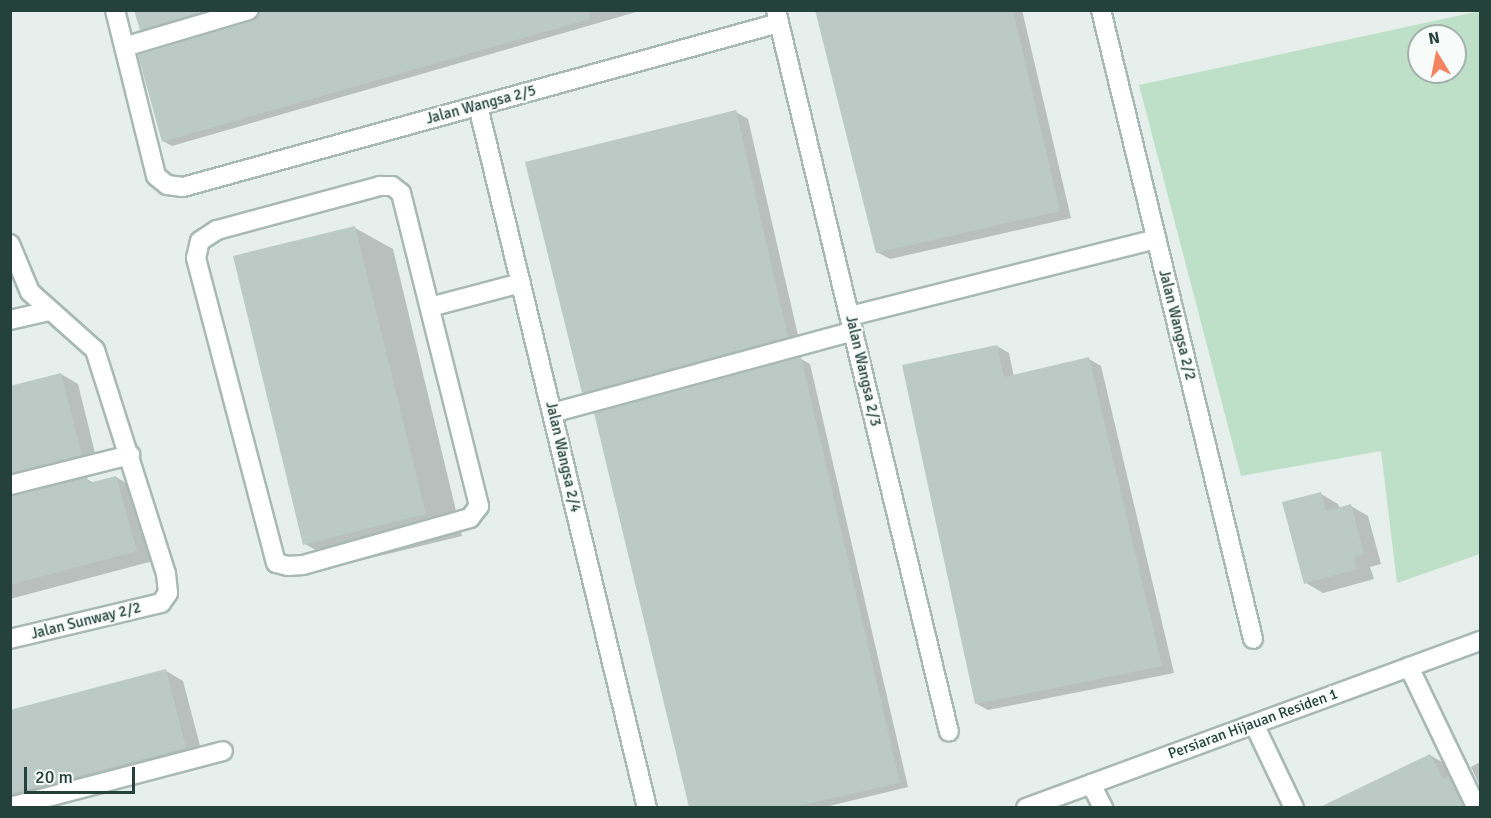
<!DOCTYPE html>
<html>
<head>
<meta charset="utf-8">
<style>
	body { margin:0 }
	#map { position:relative; width:1491px; height:818px; overflow:hidden; background:#e6efeb; font-family:Signika,sans-serif }
	div>[style] { position:absolute }
	[style*='--x'] { left:calc(var(--x)*1px); top:calc(var(--y)*1px); width:calc(var(--w)*1px); rotate:calc(var(--a)*1deg) }
	.green>* { inset:0; background:#bfe0c8 }
	.shadow>* { inset:0; background:#0003 }
	.building>* { inset:0; background:#bbcac4 }
	.roads { filter:drop-shadow(2px 0 #a8b8b2) drop-shadow(-2px 0 #a8b8b2) drop-shadow(0 2px #a8b8b2) drop-shadow(0 -2px #a8b8b2) }
	.lane>* { height:18px; margin:-9px; padding:0 9px; transform-origin:9px; border-radius:9px; background:#fff }
	.street>* { height:18px; margin:-9px; padding:0 9px; transform-origin:9px; border-radius:9px; background:#fff }
	.secondary>* { height:18px; margin:-9px; padding:0 9px; transform-origin:9px; border-radius:9px; background:#fff }
	span { translate:-50% -50%; white-space:nowrap; text-align:center; line-height:1.15; -webkit-text-stroke:4.5px #f7fbf9; paint-order:stroke }
	.street-label { font-size:15px; color:#24423a }
	.frame { position:absolute; inset:0; border:12px solid #24423a; pointer-events:none }
	.north { position:absolute; left:1407px; top:24px; width:60px; height:60px; box-sizing:border-box; background:#f7fbf9; border:2px solid #a3b1ad; border-radius:50%; rotate:350deg; font-size:16px; font-weight:700; line-height:24px; text-align:center; color:#24423a }
	.north::after { content:''; display:block; margin:auto; width:21px; height:27px; background:#f4845f; clip-path:polygon(50% 0,100% 100%,50% 72%,0 100%) }
	.scale { position:absolute; left:24px; top:767px; width:111px; height:27px; box-sizing:border-box; border:3px solid #24423a; border-top:0; padding-left:8px; font-size:18px; line-height:21px; white-space:nowrap; color:#24423a; -webkit-text-stroke:4px #f7fbf9; paint-order:stroke }
</style>
</head>
<body>
<div id="map">
	<div class="green">
		<i style="clip-path:polygon(evenodd,1480px 11px,1480px 554px,1397px 583px,1381px 451px,1241px 476px,1139px 85px,1480px 11px,1419px 36px,1455px 36px,1455px 72px,1419px 72px,1419px 36px)"></i>
	</div>
	<div class="shadow">
		<i style="clip-path:polygon(136px 10px,232px 10px,151px 35px,141px 29px)"></i>
		<i style="clip-path:polygon(260px 10px,643px 10px,172px 146px,163px 141px)"></i>
		<i style="clip-path:polygon(817px 10px,1022px 10px,1071px 218px,890px 259px,877px 252px)"></i>
		<i style="clip-path:polygon(736px 112px,748px 119px,800px 344px,596px 400px,583px 392px)"></i>
		<i style="clip-path:polygon(355px 228px,393px 249px,462px 536px,342px 565px,305px 544px)"></i>
		<i style="clip-path:polygon(10px 241px,20px 277px,10px 280px)"></i>
		<i style="clip-path:polygon(997px 346px,1009px 353px,1014px 377px,1089px 359px,1101px 366px,1174px 673px,988px 710px,977px 704px)"></i>
		<i style="clip-path:polygon(801px 359px,810px 364px,908px 787px,821px 808px,691px 808px,596px 414px)"></i>
		<i style="clip-path:polygon(61px 374px,78px 384px,98px 465px,16px 491px,16px 497px,87px 479px,94px 483px,116px 477px,133px 487px,153px 561px,10px 599px,10px 387px)"></i>
		<i style="clip-path:polygon(1321px 494px,1338px 504px,1340px 509px,1351px 506px,1368px 516px,1381px 564px,1370px 567px,1374px 579px,1323px 593px,1306px 583px)"></i>
		<i style="clip-path:polygon(166px 671px,183px 681px,203px 757px,10px 808px,10px 712px)"></i>
		<i style="clip-path:polygon(1430px 755px,1447px 765px,1476px 808px,1357px 808px,1351px 794px)"></i>
		<i style="clip-path:polygon(1480px 762px,1480px 786px,1471px 767px)"></i>
	</div>
	<div class="building">
		<i style="clip-path:polygon(134px 10px,208px 10px,140px 30px)"></i>
		<i style="clip-path:polygon(260px 10px,588px 10px,590px 19px,162px 142px,138px 55px,252px 21px)"></i>
		<i style="clip-path:polygon(815px 10px,1013px 10px,1060px 211px,876px 253px)"></i>
		<i style="clip-path:polygon(736px 110px,788px 337px,582px 393px,525px 162px)"></i>
		<i style="clip-path:polygon(355px 226px,426px 514px,303px 545px,233px 256px)"></i>
		<i style="clip-path:polygon(997px 345px,1004px 377px,1089px 357px,1162px 666px,975px 704px,902px 365px)"></i>
		<i style="clip-path:polygon(801px 357px,900px 783px,794px 807px,689px 807px,594px 413px)"></i>
		<i style="clip-path:polygon(61px 373px,82px 455px,10px 473px,10px 386px)"></i>
		<i style="clip-path:polygon(116px 476px,137px 551px,10px 585px,10px 496px,87px 477px,89px 483px)"></i>
		<i style="clip-path:polygon(1321px 492px,1326px 511px,1351px 504px,1364px 554px,1354px 557px,1357px 569px,1304px 584px,1282px 502px)"></i>
		<i style="clip-path:polygon(166px 669px,186px 748px,10px 794px,10px 710px)"></i>
		<i style="clip-path:polygon(1430px 754px,1443px 779px,1449px 776px,1464px 807px,1320px 807px)"></i>
	</div>
	<div class="roads">
		<div class="lane">
			<i style="--x:115;--y:10;--w:171;--a:76.1"></i>
			<i style="--x:156;--y:176;--w:14;--a:39"></i>
			<i style="--x:167;--y:185;--w:16;--a:7"></i>
			<i style="--x:124;--y:47;--w:130;--a:-16.5"></i>
			<i style="--x:380;--y:186;--w:12;--a:0"></i>
			<i style="--x:392;--y:186;--w:11;--a:38"></i>
			<i style="--x:401;--y:193;--w:323;--a:76"></i>
			<i style="--x:479;--y:506;--w:15;--a:127"></i>
			<i style="--x:470;--y:518;--w:173;--a:164.3"></i>
			<i style="--x:303;--y:565;--w:15;--a:176"></i>
			<i style="--x:288;--y:566;--w:12;--a:-166"></i>
			<i style="--x:276;--y:563;--w:315;--a:-104.7"></i>
			<i style="--x:196;--y:258;--w:17;--a:-77"></i>
			<i style="--x:200;--y:241;--w:20;--a:-33"></i>
			<i style="--x:217;--y:230;--w:169;--a:-15.1"></i>
			<i style="--x:10;--y:244;--w:52;--a:67.4"></i>
			<i style="--x:30;--y:292;--w:87;--a:41.7"></i>
			<i style="--x:95;--y:350;--w:235;--a:72.4"></i>
			<i style="--x:166;--y:574;--w:19;--a:84"></i>
			<i style="--x:168;--y:593;--w:12;--a:125"></i>
			<i style="--x:430;--y:307;--w:94;--a:-14.8"></i>
			<i style="--x:552;--y:413;--w:312;--a:-15.2"></i>
			<i style="--x:10;--y:485;--w:124;--a:-14"></i>
			<i style="--x:1409;--y:667;--w:157;--a:64.3"></i>
			<i style="--x:1091;--y:784;--w:27;--a:63"></i>
			<i style="--x:10;--y:807;--w:220;--a:-14.7"></i>
		</div>
		<div class="street">
			<i style="--x:776;--y:10;--w:742;--a:76.53"></i>
			<i style="--x:1101;--y:10;--w:647;--a:76.41"></i>
			<i style="--x:478;--y:106;--w:722;--a:76.46"></i>
			<i style="--x:183;--y:187;--w:618;--a:-15.39"></i>
			<i style="--x:850;--y:316;--w:316;--a:-14.1"></i>
			<i style="--x:10;--y:320;--w:40;--a:-13"></i>
			<i style="--x:10;--y:639;--w:155;--a:-13.4"></i>
			<i style="--x:1254;--y:724;--w:93;--a:64.5"></i>
		</div>
		<div class="secondary">
			<i style="--x:1026;--y:808;--w:484;--a:-20.2"></i>
		</div>
	</div>
	<div class="street-label">
		<span style="left:481px;top:105px;rotate:-15deg">Jalan Wangsa 2/5</span>
		<span style="left:1177px;top:325px;rotate:76deg">Jalan Wangsa 2/2</span>
		<span style="left:863px;top:371px;rotate:77deg">Jalan Wangsa 2/3</span>
		<span style="left:563px;top:457px;rotate:77deg">Jalan Wangsa 2/4</span>
		<span style="left:86px;top:621px;rotate:-14deg">Jalan Sunway 2/2</span>
		<span style="left:1253px;top:724px;rotate:-20deg">Persiaran Hijauan Residen 1</span>
	</div>
	<div class="frame"></div>
	<div class="north">N</div>
	<div class="scale">20 m</div>
</div>
</body>
</html>
